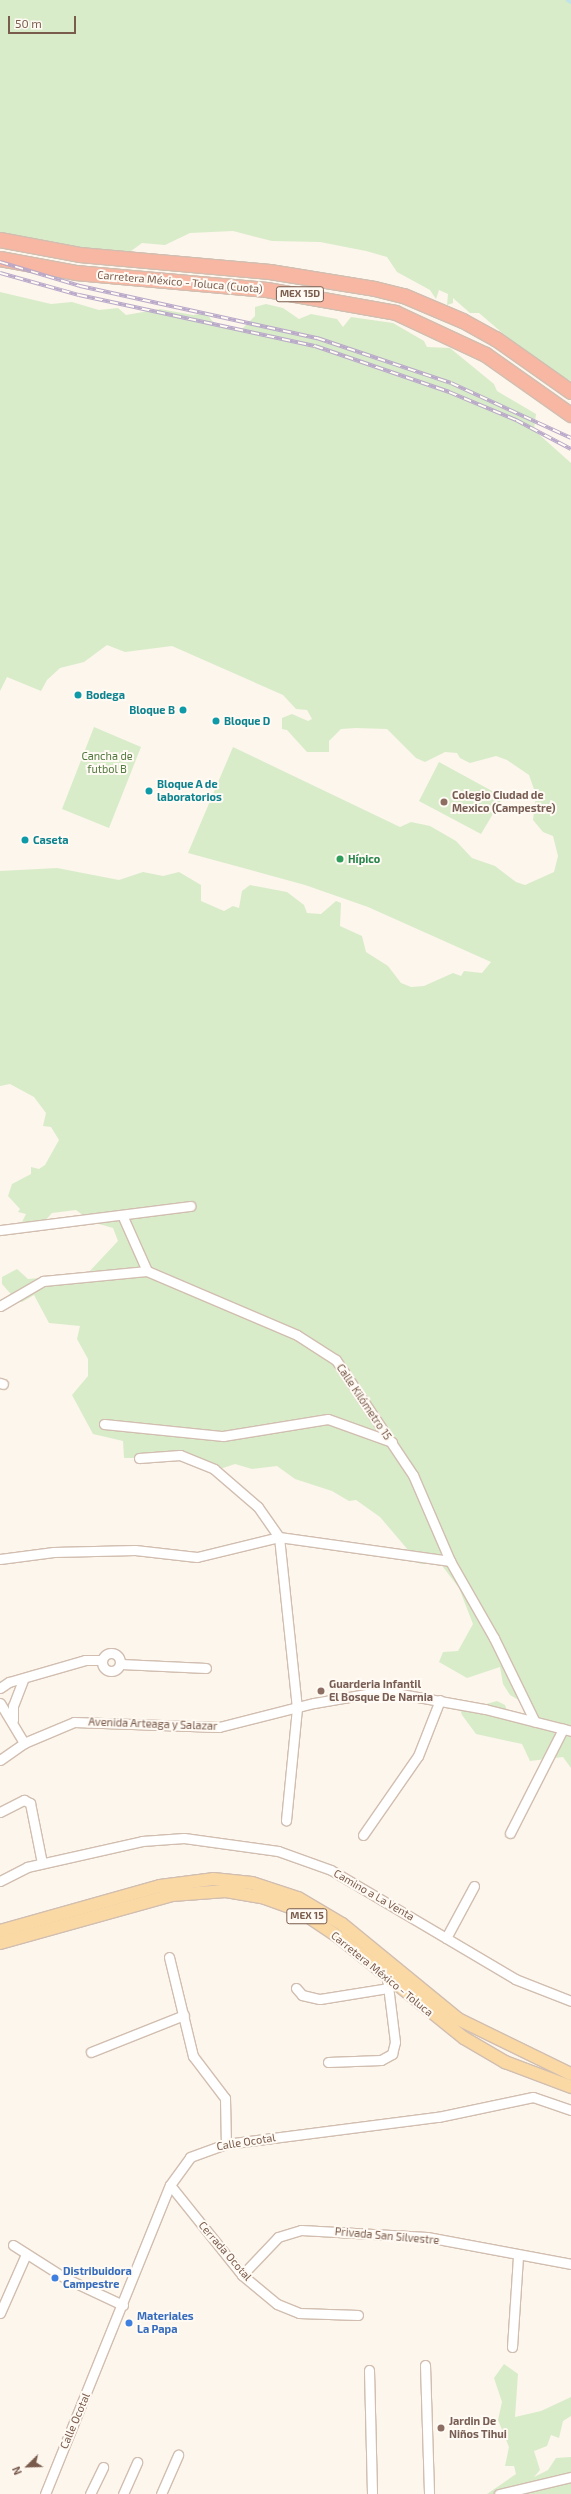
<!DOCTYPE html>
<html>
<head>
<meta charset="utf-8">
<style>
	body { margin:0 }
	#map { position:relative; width:571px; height:2494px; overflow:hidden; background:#fdf6ec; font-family:"Exo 2",sans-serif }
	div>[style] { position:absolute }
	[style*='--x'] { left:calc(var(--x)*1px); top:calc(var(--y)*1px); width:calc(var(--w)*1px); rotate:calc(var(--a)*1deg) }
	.green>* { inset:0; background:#d8ecc9 }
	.stream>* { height:2.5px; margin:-1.25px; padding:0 1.25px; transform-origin:1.25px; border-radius:1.25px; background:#bfe3e8 }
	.roads { filter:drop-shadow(1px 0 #d1beb0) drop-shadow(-1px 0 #d1beb0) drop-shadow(0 1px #d1beb0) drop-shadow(0 -1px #d1beb0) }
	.minor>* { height:9px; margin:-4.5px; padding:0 4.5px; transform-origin:4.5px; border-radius:4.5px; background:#fff }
	.minor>.ring { margin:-4.5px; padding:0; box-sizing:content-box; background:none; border:9px solid #fff; border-radius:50% }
	.major>* { height:12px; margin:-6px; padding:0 6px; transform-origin:6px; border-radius:6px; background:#fbd9a5 }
	.highway>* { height:14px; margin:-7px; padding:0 7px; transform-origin:7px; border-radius:7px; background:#f7b7a3 }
	.rail>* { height:4px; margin-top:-2px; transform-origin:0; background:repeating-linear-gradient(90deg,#fffaf3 0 8px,#b9a8c9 0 16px); box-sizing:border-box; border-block:1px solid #b9a8c9 }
	.dots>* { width:11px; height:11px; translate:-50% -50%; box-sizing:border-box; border:2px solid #fffaf3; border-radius:50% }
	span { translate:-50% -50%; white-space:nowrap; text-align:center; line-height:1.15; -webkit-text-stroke:4px #fffaf3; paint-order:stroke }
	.shield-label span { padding:1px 3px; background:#fffaf3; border:1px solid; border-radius:3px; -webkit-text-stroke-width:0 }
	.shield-label { font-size:10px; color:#7a5c4d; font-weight:700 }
	.street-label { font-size:11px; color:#7a5c4d }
	.culture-label { font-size:11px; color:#0d838f; font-weight:700 }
	.left { translate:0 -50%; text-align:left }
	.right { translate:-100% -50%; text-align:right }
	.park-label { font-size:11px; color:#537a41 }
	.education-label { font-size:11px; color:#785e54; font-weight:700 }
	.leisure-label { font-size:11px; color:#27864d; font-weight:700 }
	.shop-label { font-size:11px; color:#366cbe; font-weight:700 }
	.north { position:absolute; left:8px; top:2446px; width:40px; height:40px; -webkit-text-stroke:3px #fffaf3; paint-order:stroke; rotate:247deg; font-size:11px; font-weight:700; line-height:16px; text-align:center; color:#7a5c4d }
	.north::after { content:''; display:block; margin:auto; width:14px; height:18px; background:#7a5c4d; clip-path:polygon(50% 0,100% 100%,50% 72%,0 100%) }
	.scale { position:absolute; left:8px; top:16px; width:68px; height:18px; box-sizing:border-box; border:2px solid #7a5c4d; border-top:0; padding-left:5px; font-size:12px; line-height:14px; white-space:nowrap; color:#7a5c4d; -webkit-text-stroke:3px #fffaf3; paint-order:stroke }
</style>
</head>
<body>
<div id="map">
	<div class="green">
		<i style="clip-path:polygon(0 0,571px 0,571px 381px,541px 366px,479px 313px,470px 313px,453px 298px,453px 303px,447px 305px,448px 294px,439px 290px,436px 299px,430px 290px,397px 272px,387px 257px,366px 251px,320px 242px,272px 241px,233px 231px,190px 233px,165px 245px,142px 243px,127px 254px,0 237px)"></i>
		<i style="clip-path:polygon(0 292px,51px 304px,72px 302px,99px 310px,118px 308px,126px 315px,160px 309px,193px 315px,206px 313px,214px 323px,240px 331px,255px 316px,255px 307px,266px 304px,283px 308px,299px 319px,311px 314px,337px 319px,343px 327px,351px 317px,393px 323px,424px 341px,427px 347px,450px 348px,494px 384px,497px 391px,536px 414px,534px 430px,571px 463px,571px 1768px,563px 1757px,530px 1761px,522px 1744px,476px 1734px,462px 1715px,459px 1706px,475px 1707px,497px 1701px,505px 1705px,509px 1716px,525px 1715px,524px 1703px,510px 1695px,503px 1684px,500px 1667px,467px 1678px,439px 1662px,443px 1652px,458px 1651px,473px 1624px,459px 1588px,440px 1563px,420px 1564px,380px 1517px,356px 1500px,349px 1501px,332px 1491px,295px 1479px,277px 1466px,252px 1469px,235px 1464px,220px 1469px,172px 1457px,152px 1463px,148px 1458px,140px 1465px,137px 1458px,124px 1458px,123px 1441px,93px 1434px,72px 1395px,88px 1376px,88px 1359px,77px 1339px,80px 1326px,49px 1323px,34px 1295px,22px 1302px,16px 1300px,2px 1284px,2px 1277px,17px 1269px,28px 1279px,87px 1274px,118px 1241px,113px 1228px,92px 1222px,76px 1210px,52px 1213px,45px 1221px,35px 1220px,34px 1225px,31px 1222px,19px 1228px,26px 1214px,18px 1212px,20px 1209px,8px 1196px,12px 1184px,31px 1174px,31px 1167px,39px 1169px,45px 1165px,59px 1140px,51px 1127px,43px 1126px,46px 1113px,34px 1097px,10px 1084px,0 1086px,0 871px,57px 868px,119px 880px,143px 872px,163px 876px,179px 872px,201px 885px,201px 901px,224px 911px,233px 906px,239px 908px,242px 891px,250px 885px,287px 892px,304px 905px,307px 913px,321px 914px,336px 901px,341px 903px,340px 926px,362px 936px,366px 952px,388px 966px,401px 983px,411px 987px,424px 986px,453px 973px,461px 976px,464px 971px,482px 973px,491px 962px,368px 907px,305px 885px,188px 853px,233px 747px,400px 827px,411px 822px,430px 826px,456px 841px,472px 858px,495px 866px,516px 882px,525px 885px,554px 872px,558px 856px,553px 836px,543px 832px,533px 820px,536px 795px,529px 775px,507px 760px,496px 756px,470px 763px,460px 758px,457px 753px,445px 752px,425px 762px,416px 758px,387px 729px,356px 728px,341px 729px,329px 741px,329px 752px,307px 752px,287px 730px,282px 729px,282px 718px,292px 714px,308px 721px,312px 719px,307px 710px,296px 709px,283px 695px,172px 646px,125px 652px,107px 645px,84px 662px,60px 668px,47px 680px,41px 691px,7px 677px,0 691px)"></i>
		<i style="clip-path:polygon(94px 727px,141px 747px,109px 828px,62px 809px)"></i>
		<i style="clip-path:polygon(439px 762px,503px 797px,481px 834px,419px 801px)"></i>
		<i style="clip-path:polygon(504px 2364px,518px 2374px,515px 2417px,541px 2411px,571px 2397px,571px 2416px,563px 2421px,559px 2438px,551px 2435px,547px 2446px,534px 2451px,540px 2470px,534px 2477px,548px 2470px,556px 2458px,571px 2457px,571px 2494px,487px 2494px,516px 2474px,514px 2466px,505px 2466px,509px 2447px,498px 2420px,502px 2402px,494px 2378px)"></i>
	</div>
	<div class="stream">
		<i style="--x:567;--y:0;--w:4;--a:27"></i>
	</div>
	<div class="roads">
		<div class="minor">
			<i style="--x:123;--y:1217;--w:59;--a:66"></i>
			<i style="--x:147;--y:1271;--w:163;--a:23.1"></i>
			<i style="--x:297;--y:1335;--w:46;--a:32.7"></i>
			<i style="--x:336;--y:1360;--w:138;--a:56.2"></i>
			<i style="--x:413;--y:1475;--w:94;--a:66.7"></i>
			<i style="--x:450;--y:1561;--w:89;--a:60.3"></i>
			<i style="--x:494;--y:1638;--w:93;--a:64"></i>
			<i style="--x:0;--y:1230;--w:192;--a:-7.2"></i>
			<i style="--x:0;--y:1306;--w:50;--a:-30.2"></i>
			<i style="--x:43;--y:1281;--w:104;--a:-5.5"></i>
			<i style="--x:0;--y:1383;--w:3;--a:18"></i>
			<i style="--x:104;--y:1424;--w:120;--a:5.8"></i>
			<i style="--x:223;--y:1436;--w:106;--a:-9.2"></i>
			<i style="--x:328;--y:1419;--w:68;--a:19.8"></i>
			<i style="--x:139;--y:1458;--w:41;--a:-4.2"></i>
			<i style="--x:180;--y:1455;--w:37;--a:22"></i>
			<i style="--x:214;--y:1469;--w:58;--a:40.8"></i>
			<i style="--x:258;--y:1507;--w:37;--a:55"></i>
			<i style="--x:279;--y:1537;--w:172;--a:84"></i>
			<i style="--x:297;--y:1708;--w:113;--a:95.6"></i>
			<i style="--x:0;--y:1559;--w:54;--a:-7.4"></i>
			<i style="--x:54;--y:1552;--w:81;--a:-1.4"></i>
			<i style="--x:135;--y:1550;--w:62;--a:6.4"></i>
			<i style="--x:197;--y:1557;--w:84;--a:-13.7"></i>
			<i style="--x:279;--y:1537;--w:173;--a:8"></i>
			<i class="ring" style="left:102px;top:1653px;width:9px;height:9px"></i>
			<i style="--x:121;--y:1664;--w:85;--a:2.7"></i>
			<i style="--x:0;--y:1688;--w:11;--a:-34"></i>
			<i style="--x:9;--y:1682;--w:79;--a:-16.1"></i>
			<i style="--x:85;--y:1660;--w:17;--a:0"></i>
			<i style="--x:0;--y:1703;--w:47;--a:59"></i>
			<i style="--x:13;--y:1720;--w:14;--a:-90"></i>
			<i style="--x:13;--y:1706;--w:28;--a:-69"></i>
			<i style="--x:0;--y:1760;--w:29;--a:-35"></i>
			<i style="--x:24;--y:1743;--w:54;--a:-22.8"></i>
			<i style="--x:74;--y:1722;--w:145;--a:2"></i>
			<i style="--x:219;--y:1727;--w:98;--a:-14.2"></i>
			<i style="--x:314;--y:1703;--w:71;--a:-9.7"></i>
			<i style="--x:384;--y:1691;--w:103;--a:10.1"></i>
			<i style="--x:485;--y:1709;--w:89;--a:14.3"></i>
			<i style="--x:0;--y:1812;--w:27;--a:-27"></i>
			<i style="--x:24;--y:1800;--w:7;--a:27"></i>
			<i style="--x:30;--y:1803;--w:61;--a:78.7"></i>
			<i style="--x:510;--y:1833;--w:117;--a:-63"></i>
			<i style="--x:363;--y:1835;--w:96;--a:-55.2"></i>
			<i style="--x:418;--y:1756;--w:60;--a:-68.6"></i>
			<i style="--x:0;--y:1881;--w:30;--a:-27"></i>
			<i style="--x:27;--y:1867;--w:118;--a:-12.7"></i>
			<i style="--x:142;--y:1841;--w:42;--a:-4.1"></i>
			<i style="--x:184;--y:1838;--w:95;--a:7.9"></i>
			<i style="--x:278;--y:1851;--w:56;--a:19.7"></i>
			<i style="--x:331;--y:1870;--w:214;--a:30.6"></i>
			<i style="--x:515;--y:1979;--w:60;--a:21.4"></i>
			<i style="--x:446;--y:1938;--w:59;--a:-61.7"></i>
			<i style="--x:169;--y:1957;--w:102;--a:76.4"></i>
			<i style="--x:193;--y:2056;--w:53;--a:52.7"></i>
			<i style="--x:225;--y:2098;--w:46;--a:88.8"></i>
			<i style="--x:296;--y:1988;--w:9;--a:49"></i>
			<i style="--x:302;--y:1995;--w:18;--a:13"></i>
			<i style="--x:320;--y:1999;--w:70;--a:-9.1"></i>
			<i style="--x:91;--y:2052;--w:100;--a:-21.7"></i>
			<i style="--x:328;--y:2062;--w:53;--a:-2.2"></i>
			<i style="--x:381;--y:2060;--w:13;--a:-29"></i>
			<i style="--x:392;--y:2054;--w:12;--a:-76"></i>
			<i style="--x:395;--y:2042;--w:64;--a:-97.1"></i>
			<i style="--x:170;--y:2185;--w:115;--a:51.3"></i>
			<i style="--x:242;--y:2275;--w:45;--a:39.6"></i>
			<i style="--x:277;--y:2304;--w:24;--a:22"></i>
			<i style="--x:299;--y:2313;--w:59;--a:1.9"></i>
			<i style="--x:13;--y:2245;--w:62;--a:32.4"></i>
			<i style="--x:65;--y:2278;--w:64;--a:25"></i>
			<i style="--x:242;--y:2275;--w:52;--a:-46.5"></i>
			<i style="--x:278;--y:2237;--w:24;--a:-17"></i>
			<i style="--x:301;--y:2230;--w:126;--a:3.2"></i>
			<i style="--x:427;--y:2237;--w:147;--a:10.6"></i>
			<i style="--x:0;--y:2313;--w:64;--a:-66.2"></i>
			<i style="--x:512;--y:2347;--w:90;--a:-86.2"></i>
			<i style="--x:425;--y:2365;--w:129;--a:88.2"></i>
			<i style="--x:369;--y:2370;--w:124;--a:88.6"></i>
			<i style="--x:45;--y:2494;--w:333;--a:-68"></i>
			<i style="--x:170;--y:2185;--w:34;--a:-54"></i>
			<i style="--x:190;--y:2157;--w:38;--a:-20"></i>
			<i style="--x:226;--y:2144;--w:214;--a:-7.3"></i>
			<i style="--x:438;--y:2117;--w:97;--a:-11.9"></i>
			<i style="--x:533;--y:2097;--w:40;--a:18.9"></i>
			<i style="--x:90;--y:2494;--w:30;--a:-64"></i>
			<i style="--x:123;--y:2494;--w:35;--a:-66"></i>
			<i style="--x:161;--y:2494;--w:43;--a:-66.4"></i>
			<i style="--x:499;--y:2494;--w:74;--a:-13.3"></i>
		</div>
		<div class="major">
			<i style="--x:0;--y:1931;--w:166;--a:-15.7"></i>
			<i style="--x:160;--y:1886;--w:53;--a:-7.5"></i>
			<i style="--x:213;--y:1879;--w:39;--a:6"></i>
			<i style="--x:252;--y:1883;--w:48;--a:18.1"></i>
			<i style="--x:298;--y:1898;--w:51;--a:30.6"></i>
			<i style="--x:342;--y:1924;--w:150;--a:39.3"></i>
			<i style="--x:458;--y:2019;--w:126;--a:26"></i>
			<i style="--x:0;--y:1943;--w:179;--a:-15.6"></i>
			<i style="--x:172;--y:1895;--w:54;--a:-4.2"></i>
			<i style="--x:226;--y:1891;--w:40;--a:10"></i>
			<i style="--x:265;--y:1898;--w:37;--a:20"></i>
			<i style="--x:300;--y:1911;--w:48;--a:34"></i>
			<i style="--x:340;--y:1938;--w:159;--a:38.9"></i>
			<i style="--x:464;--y:2038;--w:48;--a:30.3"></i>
			<i style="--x:505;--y:2062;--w:71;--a:20.7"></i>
		</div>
		<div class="highway">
			<i style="--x:0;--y:240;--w:81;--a:10.6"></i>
			<i style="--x:80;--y:255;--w:191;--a:5.1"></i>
			<i style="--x:270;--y:272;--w:106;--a:9.2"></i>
			<i style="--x:375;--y:289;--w:30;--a:14"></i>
			<i style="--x:404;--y:296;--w:64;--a:23"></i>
			<i style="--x:463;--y:321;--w:38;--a:29"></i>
			<i style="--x:496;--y:339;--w:92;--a:35.2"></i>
			<i style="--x:0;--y:259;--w:77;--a:10.4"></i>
			<i style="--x:76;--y:273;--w:192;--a:5.1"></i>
			<i style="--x:267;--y:290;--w:131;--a:10.1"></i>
			<i style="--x:396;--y:313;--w:99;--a:25"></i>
			<i style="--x:486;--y:355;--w:104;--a:35.2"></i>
		</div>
	</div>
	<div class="rail">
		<i style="--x:0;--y:262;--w:84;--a:16.7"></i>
		<i style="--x:80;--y:286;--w:243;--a:12.4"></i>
		<i style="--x:317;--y:338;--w:141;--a:18.6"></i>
		<i style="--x:451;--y:383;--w:132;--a:24.6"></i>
		<i style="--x:0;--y:273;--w:82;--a:15.6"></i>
		<i style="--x:79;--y:295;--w:241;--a:12.2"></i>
		<i style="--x:315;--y:346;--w:142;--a:18.9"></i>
		<i style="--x:449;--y:392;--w:73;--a:22.7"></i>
		<i style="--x:516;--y:420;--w:62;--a:27.8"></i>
	</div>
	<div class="dots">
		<i style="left:78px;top:695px;background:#0f9aa8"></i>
		<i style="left:183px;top:710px;background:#0f9aa8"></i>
		<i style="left:216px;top:721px;background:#0f9aa8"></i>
		<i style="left:149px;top:791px;background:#0f9aa8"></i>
		<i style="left:444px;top:802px;background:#8d6e63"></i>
		<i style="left:25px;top:840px;background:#0f9aa8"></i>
		<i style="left:340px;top:859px;background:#2e9e5b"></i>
		<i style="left:321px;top:1691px;background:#8d6e63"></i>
		<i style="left:55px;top:2278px;background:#3f7fe0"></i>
		<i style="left:129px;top:2323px;background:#3f7fe0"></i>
		<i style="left:441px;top:2428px;background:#8d6e63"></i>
	</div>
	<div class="shield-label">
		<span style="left:300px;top:294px">MEX 15D</span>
		<span style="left:307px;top:1916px">MEX 15</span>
	</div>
	<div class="street-label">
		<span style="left:180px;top:282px;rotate:5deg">Carretera México - Toluca (Cuota)</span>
		<span style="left:364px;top:1402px;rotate:56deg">Calle Kilómetro 15</span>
		<span style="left:153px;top:1724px;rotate:2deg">Avenida Arteaga y Salazar</span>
		<span style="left:374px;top:1895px;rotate:30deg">Camino a La Venta</span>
		<span style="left:382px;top:1974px;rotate:39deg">Carretera México - Toluca</span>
		<span style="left:246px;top:2142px;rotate:-9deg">Calle Ocotal</span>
		<span style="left:387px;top:2236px;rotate:5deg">Privada San Silvestre</span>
		<span style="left:225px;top:2251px;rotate:49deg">Cerrada Ocotal</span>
		<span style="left:75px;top:2421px;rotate:-67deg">Calle Ocotal</span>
	</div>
	<div class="culture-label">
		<span class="left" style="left:86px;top:695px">Bodega</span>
		<span class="right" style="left:175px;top:710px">Bloque B</span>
		<span class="left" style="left:224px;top:721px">Bloque D</span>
		<span class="left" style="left:157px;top:791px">Bloque A de<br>laboratorios</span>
		<span class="left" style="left:33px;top:840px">Caseta</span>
	</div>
	<div class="park-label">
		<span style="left:107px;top:763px">Cancha de<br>futbol B</span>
	</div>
	<div class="education-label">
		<span class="left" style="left:452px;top:802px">Colegio Ciudad de<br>Mexico (Campestre)</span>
		<span class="left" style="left:329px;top:1691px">Guarderia Infantil<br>El Bosque De Narnia</span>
		<span class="left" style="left:449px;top:2428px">Jardin De<br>Niños Tihui</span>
	</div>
	<div class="leisure-label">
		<span class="left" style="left:348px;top:859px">Hípico</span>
	</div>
	<div class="shop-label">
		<span class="left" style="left:63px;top:2278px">Distribuidora<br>Campestre</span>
		<span class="left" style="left:137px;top:2323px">Materiales<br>La Papa</span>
	</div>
	<div class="north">N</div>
	<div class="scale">50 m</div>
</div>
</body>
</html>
